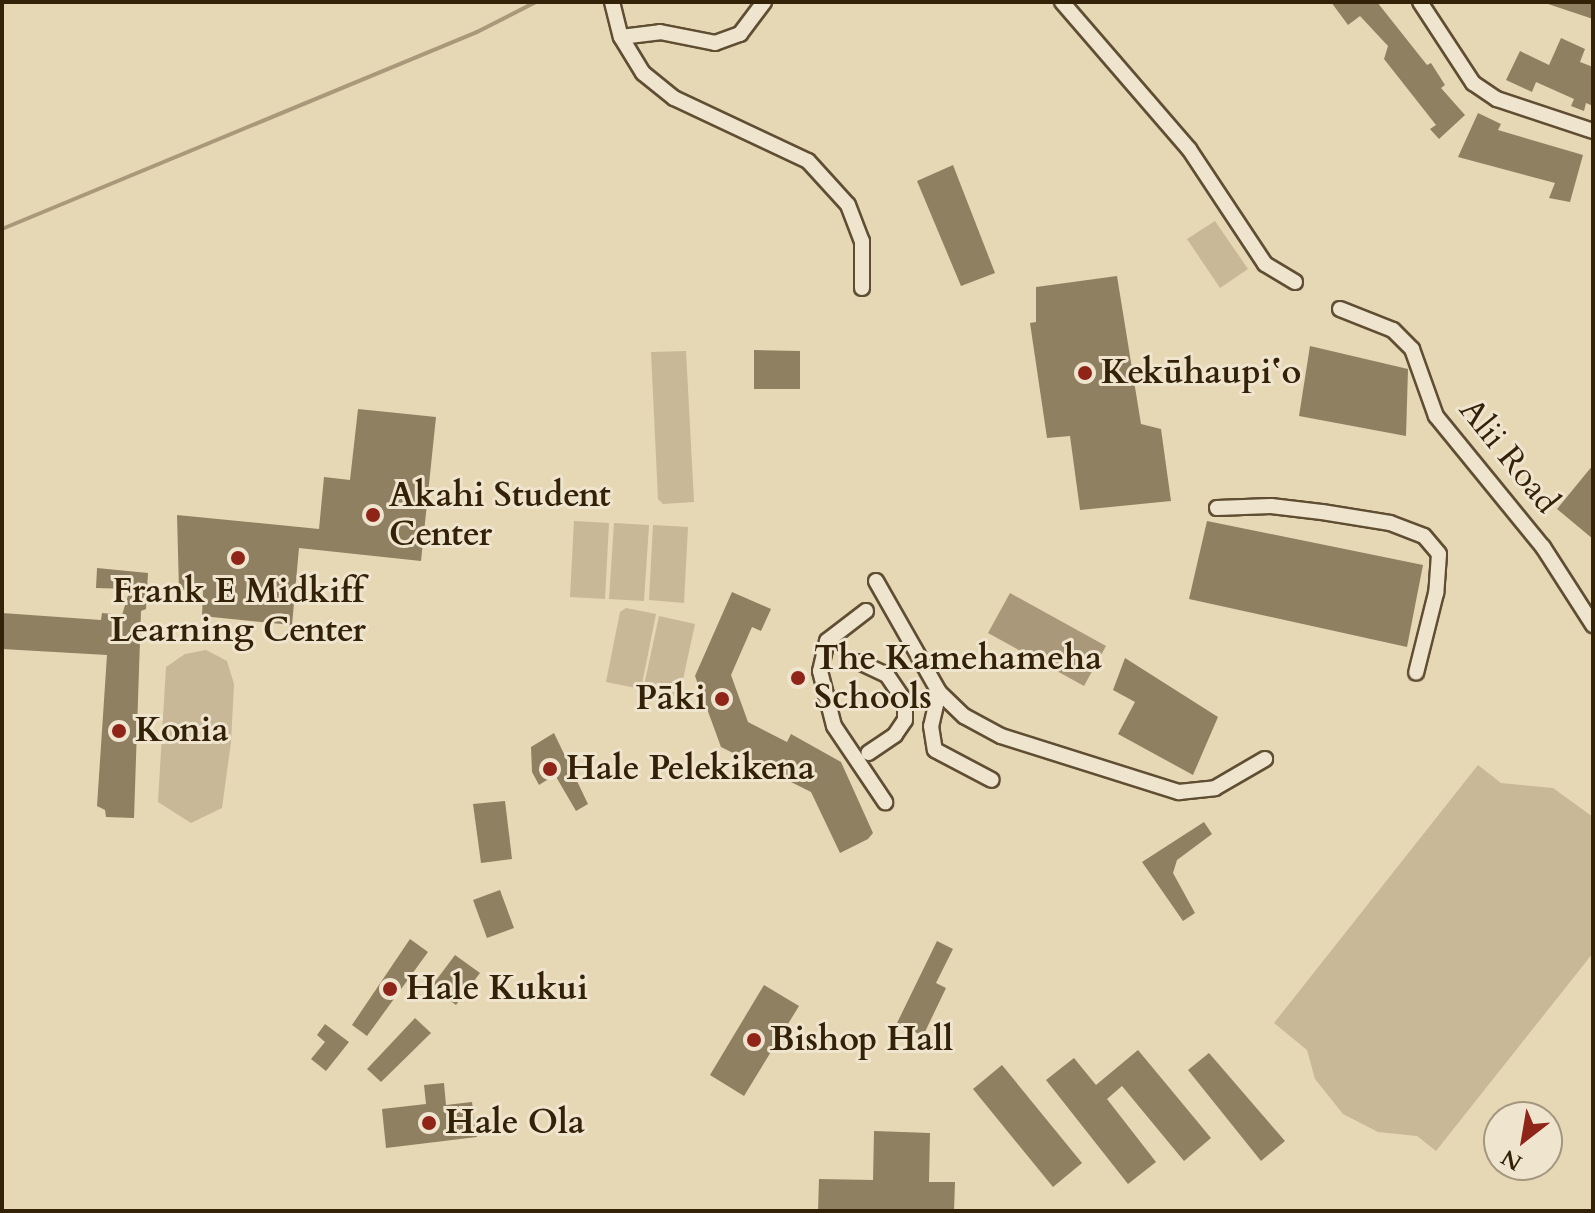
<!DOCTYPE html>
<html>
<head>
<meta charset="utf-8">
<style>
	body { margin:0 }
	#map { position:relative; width:1595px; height:1213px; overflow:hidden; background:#e6d7b5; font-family:Cardo,serif }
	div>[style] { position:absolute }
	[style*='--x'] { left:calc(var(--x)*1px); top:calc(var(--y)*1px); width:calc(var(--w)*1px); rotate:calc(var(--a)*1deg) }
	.green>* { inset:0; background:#c8b898 }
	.water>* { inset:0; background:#a9997a }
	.stream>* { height:4px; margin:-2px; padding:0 2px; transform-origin:2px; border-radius:2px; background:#a9997a }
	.building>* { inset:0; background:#908062 }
	.roads { filter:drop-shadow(2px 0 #604e33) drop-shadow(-2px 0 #604e33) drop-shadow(0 2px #604e33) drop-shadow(0 -2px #604e33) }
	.street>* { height:14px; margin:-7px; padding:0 7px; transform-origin:7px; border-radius:7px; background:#efe5cf }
	.dots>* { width:22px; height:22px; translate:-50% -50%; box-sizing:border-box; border:4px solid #efe5cf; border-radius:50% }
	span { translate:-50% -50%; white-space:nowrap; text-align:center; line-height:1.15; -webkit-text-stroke:6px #efe5cf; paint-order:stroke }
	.poi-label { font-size:34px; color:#332108; font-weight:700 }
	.left { translate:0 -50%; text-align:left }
	.right { translate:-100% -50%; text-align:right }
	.street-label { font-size:34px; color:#332108 }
	.frame { position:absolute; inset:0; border:4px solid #332108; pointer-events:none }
	.north { position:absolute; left:1483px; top:1101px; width:80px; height:80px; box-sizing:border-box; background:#efe5cf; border:2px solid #a4977f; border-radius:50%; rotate:211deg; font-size:22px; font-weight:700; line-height:32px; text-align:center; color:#332108 }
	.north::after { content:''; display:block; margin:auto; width:28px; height:36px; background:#8f2418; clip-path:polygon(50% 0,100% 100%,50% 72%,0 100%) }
</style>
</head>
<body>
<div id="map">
	<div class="green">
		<i style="clip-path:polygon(1215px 221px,1248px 269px,1220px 288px,1187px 239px)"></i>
		<i style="clip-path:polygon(686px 351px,694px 502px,663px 504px,658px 499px,651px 352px)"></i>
		<i style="clip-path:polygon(574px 521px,609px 523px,605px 599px,570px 597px)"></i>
		<i style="clip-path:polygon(614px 523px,649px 525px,644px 601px,609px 599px)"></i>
		<i style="clip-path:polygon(653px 525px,688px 527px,684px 603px,649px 600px)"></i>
		<i style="clip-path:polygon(626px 608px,656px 614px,641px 689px,606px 682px,620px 612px)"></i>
		<i style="clip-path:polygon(659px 616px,695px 624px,680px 693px,673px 697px,643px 690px)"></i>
		<i style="clip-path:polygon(206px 650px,227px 661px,234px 684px,231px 742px,222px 808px,191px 823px,158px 802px,166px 667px,185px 654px)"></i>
		<i style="clip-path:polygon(1478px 765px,1501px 783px,1553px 788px,1593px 817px,1593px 953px,1436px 1151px,1417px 1136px,1378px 1132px,1343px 1114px,1315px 1079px,1307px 1050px,1274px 1023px)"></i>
	</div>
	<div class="water">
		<i style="clip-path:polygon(1010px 593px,1106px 646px,1084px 686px,988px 633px)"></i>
	</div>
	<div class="stream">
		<i style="--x:2;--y:229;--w:514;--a:-22.53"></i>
		<i style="--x:477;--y:32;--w:66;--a:-27"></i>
	</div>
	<div class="building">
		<i style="clip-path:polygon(1331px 2px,1377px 2px,1427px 65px,1431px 63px,1445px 85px,1441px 88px,1465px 115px,1439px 139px,1430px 129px,1436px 125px,1384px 59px,1388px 46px,1360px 16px,1348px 25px)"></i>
		<i style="clip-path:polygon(1548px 2px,1593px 2px,1593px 19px,1548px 4px)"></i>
		<i style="clip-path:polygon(1561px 38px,1585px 49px,1580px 62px,1593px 67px,1593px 106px,1586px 103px,1584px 111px,1571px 106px,1574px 99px,1536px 82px,1532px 92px,1506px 80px,1520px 51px,1549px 65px)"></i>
		<i style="clip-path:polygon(1478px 113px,1501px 124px,1498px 130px,1583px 155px,1570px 202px,1549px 198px,1555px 183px,1458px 157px)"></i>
		<i style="clip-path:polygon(953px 165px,995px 273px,961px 286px,917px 181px)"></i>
		<i style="clip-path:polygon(1117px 276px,1141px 424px,1161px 429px,1171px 501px,1080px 510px,1070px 436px,1047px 438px,1030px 323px,1036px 322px,1036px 287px)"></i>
		<i style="clip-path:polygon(1310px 346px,1408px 369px,1406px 436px,1299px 416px)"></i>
		<i style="clip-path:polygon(754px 350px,800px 351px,800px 389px,754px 389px)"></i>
		<i style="clip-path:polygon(358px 409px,436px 417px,421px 561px,299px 548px,292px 625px,202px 616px,203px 591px,179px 590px,177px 515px,319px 529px,324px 477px,350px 480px)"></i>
		<i style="clip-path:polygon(1593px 465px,1593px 539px,1557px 509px)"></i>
		<i style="clip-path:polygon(1207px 521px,1423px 565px,1407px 647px,1189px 599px)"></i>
		<i style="clip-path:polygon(97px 568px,148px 573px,146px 609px,141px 611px,134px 818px,106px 817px,105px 810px,97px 806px,107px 655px,2px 649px,2px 613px,101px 620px,102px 613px,122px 615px,130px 589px,96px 588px)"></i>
		<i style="clip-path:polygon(732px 592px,771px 609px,761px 631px,752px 627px,731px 675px,748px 722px,787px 742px,791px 734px,841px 762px,873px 833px,868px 839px,840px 853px,811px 792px,721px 747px,695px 676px)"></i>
		<i style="clip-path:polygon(1125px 658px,1218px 717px,1193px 775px,1118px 734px,1135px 702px,1113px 690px)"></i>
		<i style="clip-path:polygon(554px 733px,588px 804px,576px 811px,555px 775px,539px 785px,532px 772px,531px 747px)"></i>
		<i style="clip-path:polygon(505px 801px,512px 859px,481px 863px,473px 804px)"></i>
		<i style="clip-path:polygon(1204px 822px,1212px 834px,1177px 860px,1173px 873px,1195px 913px,1183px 921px,1142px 862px)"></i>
		<i style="clip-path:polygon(500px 890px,514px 928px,487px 938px,473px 900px)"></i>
		<i style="clip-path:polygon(410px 939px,428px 952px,367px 1036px,352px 1025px)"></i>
		<i style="clip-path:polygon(937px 941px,953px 949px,936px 983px,946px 988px,923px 1036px,897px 1023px)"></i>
		<i style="clip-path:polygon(455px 955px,480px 973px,456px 1005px,431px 987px)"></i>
		<i style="clip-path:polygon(764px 985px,799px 1006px,744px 1096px,710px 1075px)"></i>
		<i style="clip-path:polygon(415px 1018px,431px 1033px,381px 1082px,367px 1069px)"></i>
		<i style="clip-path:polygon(325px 1024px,349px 1042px,326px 1071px,311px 1059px,325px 1042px,317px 1035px)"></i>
		<i style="clip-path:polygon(1138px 1050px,1211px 1138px,1184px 1161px,1122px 1086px,1107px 1099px,1156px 1162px,1128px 1184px,1046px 1080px,1074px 1058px,1096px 1085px)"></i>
		<i style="clip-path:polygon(1209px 1053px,1285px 1141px,1261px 1161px,1188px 1070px)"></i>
		<i style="clip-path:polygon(1002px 1065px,1082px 1163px,1053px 1187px,973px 1089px)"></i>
		<i style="clip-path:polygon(444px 1083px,446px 1105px,472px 1102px,477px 1137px,386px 1148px,382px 1109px,426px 1104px,424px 1085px)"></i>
		<i style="clip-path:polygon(874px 1131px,930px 1133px,929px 1182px,955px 1182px,954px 1211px,818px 1211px,819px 1179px,873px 1180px)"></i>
	</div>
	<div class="roads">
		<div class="street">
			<i style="--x:612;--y:2;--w:36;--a:76"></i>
			<i style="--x:621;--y:37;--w:42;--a:58.6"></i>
			<i style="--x:643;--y:73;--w:40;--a:39"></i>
			<i style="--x:674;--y:98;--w:148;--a:25.2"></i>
			<i style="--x:808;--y:161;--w:59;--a:47.7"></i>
			<i style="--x:848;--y:205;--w:39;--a:69"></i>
			<i style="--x:862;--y:241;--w:47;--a:90"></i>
			<i style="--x:1062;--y:2;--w:194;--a:49.2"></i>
			<i style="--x:1189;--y:149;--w:138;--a:56.5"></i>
			<i style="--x:1265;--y:264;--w:35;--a:31"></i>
			<i style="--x:1420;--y:2;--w:97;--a:56.8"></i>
			<i style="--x:1473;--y:83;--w:29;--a:34"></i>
			<i style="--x:1497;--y:99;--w:101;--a:18.4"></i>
			<i style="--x:621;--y:37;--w:39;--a:-7"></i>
			<i style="--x:660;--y:32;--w:56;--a:11.3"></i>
			<i style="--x:715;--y:43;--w:27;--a:-20"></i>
			<i style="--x:740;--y:34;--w:40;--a:-53"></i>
			<i style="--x:1340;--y:309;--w:57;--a:21.6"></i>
			<i style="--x:1393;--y:330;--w:27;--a:45"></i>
			<i style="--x:1412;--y:349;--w:71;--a:70.3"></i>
			<i style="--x:1436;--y:416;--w:169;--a:50.8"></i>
			<i style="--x:1543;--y:547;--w:93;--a:57.3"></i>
			<i style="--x:1217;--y:508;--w:54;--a:-2.1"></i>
			<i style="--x:1271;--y:506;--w:51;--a:6.7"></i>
			<i style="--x:1322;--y:512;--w:69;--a:9.2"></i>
			<i style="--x:1390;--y:523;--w:36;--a:21"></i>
			<i style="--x:1424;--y:536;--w:23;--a:50"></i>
			<i style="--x:1439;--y:554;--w:39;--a:94"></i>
			<i style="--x:1436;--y:593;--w:82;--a:104"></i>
			<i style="--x:876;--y:581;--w:128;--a:60.4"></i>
			<i style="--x:939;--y:692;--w:35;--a:44"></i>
			<i style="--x:964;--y:716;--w:42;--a:28.4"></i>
			<i style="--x:1001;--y:736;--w:187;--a:17.5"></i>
			<i style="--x:1179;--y:792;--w:36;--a:-6"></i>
			<i style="--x:1215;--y:788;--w:58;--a:-30.1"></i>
			<i style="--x:866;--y:611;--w:49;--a:142.4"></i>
			<i style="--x:827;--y:641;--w:31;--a:103"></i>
			<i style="--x:820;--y:671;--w:57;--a:75.7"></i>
			<i style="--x:834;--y:726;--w:92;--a:56.1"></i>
			<i style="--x:859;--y:662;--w:31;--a:25"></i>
			<i style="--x:887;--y:675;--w:32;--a:56"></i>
			<i style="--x:905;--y:702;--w:18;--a:90"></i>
			<i style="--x:905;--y:720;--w:18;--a:124"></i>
			<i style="--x:895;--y:735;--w:32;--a:146"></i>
			<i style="--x:939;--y:692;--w:35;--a:103"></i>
			<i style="--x:931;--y:726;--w:24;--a:81"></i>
			<i style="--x:935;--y:750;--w:64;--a:27.8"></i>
		</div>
	</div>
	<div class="dots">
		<i style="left:1085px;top:373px;background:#8f2418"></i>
		<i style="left:373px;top:515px;background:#8f2418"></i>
		<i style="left:238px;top:558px;background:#8f2418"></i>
		<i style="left:798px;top:678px;background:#8f2418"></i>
		<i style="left:722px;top:699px;background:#8f2418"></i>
		<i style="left:119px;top:731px;background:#8f2418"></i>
		<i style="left:550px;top:769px;background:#8f2418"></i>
		<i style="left:390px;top:989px;background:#8f2418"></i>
		<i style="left:754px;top:1040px;background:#8f2418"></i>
		<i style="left:429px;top:1123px;background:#8f2418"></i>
	</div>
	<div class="poi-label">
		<span class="left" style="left:1101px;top:373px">Kekūhaupiʻo</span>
		<span class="left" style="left:389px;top:515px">Akahi Student<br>Center</span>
		<span style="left:238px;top:611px">Frank E Midkiff<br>Learning Center</span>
		<span class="left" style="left:814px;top:678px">The Kamehameha<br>Schools</span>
		<span class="right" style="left:706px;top:699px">Pāki</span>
		<span class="left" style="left:135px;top:731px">Konia</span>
		<span class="left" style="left:566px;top:769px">Hale Pelekikena</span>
		<span class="left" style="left:406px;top:989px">Hale Kukui</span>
		<span class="left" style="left:770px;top:1040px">Bishop Hall</span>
		<span class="left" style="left:445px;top:1123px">Hale Ola</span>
	</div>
	<div class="street-label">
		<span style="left:1509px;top:456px;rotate:51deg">Alii Road</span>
	</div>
	<div class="frame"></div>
	<div class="north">N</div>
</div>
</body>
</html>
